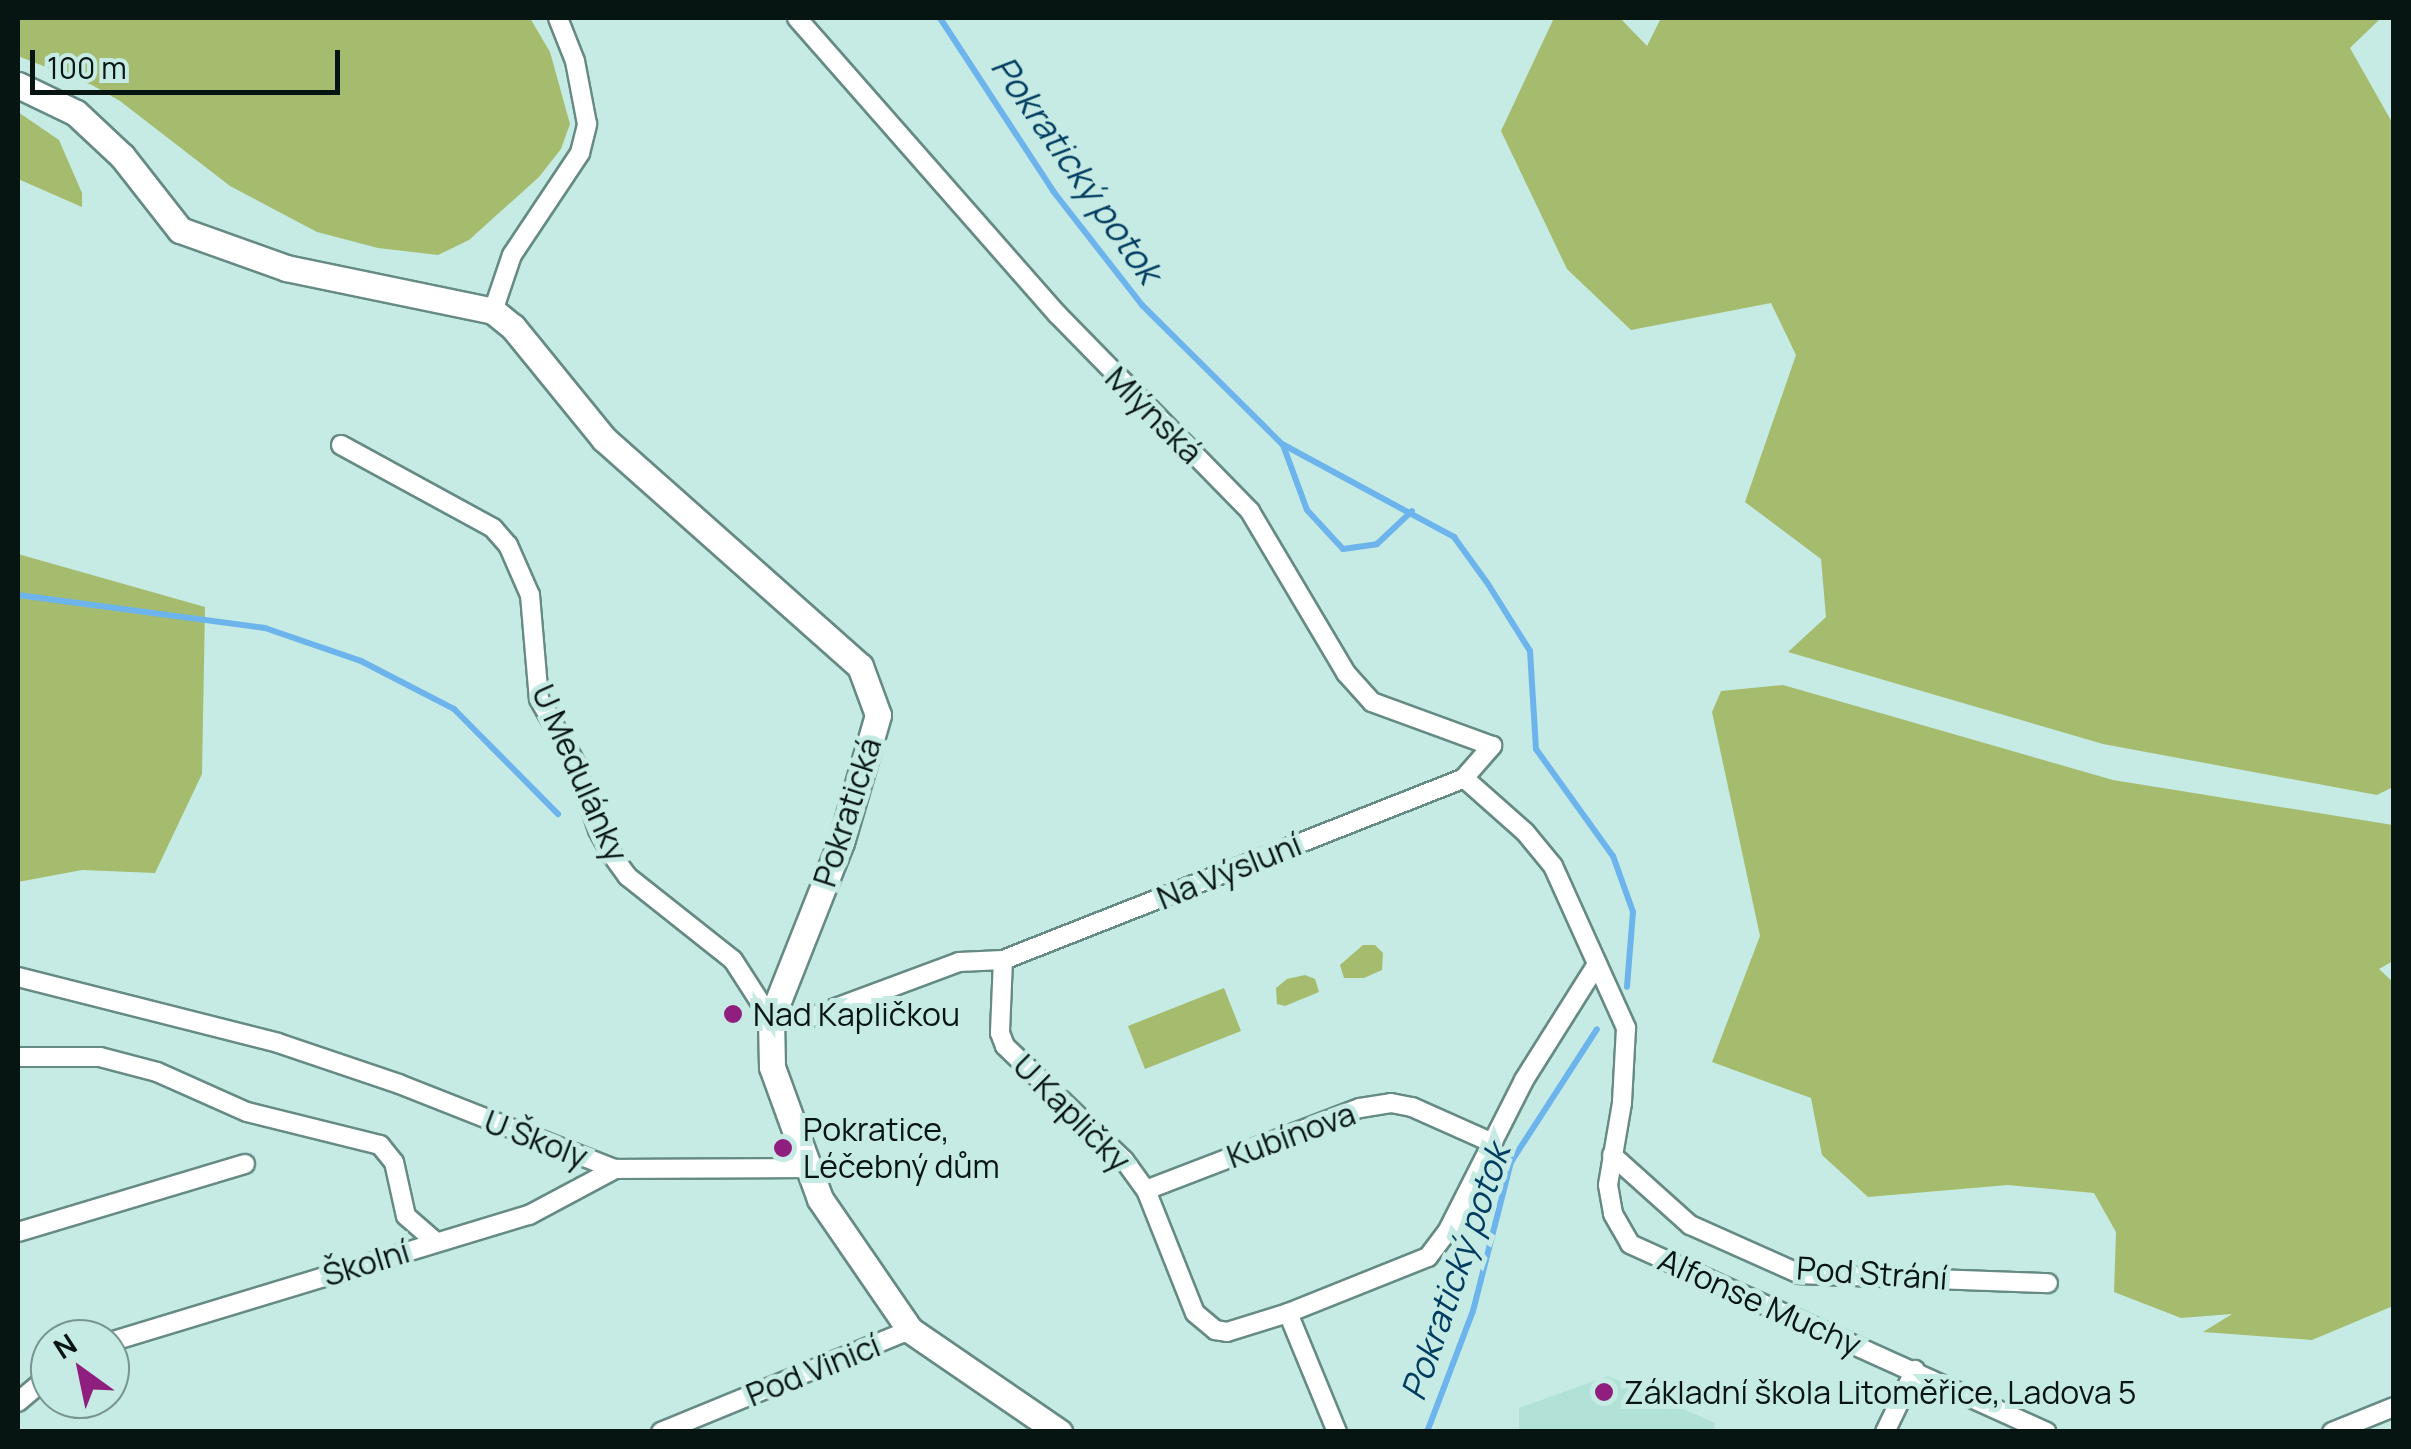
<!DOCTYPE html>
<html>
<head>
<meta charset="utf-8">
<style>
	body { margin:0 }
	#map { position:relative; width:2411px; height:1449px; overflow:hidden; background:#c5ebe4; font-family:Manrope,sans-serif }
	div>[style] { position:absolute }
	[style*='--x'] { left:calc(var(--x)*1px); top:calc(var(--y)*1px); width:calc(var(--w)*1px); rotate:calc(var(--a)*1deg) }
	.built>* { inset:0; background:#b2e1d8 }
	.green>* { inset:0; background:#a5bc6f }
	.stream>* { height:6px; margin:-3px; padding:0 3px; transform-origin:3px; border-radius:3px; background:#6db4ed }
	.roads { filter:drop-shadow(2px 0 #668a84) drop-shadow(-2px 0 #668a84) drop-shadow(0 2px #668a84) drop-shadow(0 -2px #668a84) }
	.street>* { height:18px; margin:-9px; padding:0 9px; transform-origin:9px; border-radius:9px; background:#fff }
	.secondary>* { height:25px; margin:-12.5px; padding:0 12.5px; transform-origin:12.5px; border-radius:12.5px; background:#fff }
	.dots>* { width:28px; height:28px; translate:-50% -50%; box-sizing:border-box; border:5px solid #c5ebe4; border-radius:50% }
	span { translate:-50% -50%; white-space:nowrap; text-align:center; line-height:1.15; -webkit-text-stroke:10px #c5ebe4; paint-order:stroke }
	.street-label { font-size:32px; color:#061412 }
	.poi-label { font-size:32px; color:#061412 }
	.left { translate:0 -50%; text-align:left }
	.water-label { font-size:35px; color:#023d61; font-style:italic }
	.frame { position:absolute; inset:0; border:20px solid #061412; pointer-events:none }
	.north { position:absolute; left:30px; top:1319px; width:100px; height:100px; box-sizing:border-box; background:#c5ebe4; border:2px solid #799590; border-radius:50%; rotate:327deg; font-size:28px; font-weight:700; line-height:40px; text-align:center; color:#061412 }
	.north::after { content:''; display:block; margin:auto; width:35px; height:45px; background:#901e7e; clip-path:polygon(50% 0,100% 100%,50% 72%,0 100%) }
	.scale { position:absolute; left:30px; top:50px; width:310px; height:45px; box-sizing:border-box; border:5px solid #061412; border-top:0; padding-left:12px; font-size:30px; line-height:35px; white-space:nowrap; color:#061412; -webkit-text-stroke:8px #c5ebe4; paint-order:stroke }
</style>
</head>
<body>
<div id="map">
	<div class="built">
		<i style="clip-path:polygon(1608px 1376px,1715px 1423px,1714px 1431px,1519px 1431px,1519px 1408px)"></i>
	</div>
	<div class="green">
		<i style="clip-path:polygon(18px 18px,530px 18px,550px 52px,570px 124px,561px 149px,539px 177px,469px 240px,438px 255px,378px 248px,317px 232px,230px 186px,120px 101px,92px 85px,18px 56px)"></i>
		<i style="clip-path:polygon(1554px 18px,1620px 18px,1647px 46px,1661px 18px,2381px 18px,2350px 48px,2393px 124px,2393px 787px,2377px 795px,2103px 744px,1788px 652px,1826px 617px,1821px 559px,1745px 502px,1796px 355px,1771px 303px,1631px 330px,1567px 269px,1501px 131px)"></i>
		<i style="clip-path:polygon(18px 112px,59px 140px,82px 193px,82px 207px,18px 179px)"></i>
		<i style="clip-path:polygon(18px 554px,205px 607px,202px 774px,155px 873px,82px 870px,18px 882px)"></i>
		<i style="clip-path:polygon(1783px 685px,2113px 780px,2393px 825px,2393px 961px,2379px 969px,2394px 983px,2393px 1306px,2312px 1340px,2203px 1332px,2232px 1314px,2181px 1318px,2114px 1292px,2116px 1232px,2094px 1193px,2008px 1185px,1868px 1197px,1822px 1155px,1811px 1098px,1712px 1062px,1760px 936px,1712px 712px,1721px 691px)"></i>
		<i style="clip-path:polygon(1363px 945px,1375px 945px,1383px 953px,1382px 970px,1364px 978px,1344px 978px,1340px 965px)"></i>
		<i style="clip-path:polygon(1305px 975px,1315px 979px,1319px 992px,1285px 1006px,1277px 1004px,1276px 988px,1287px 979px)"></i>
		<i style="clip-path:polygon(1224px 988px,1241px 1031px,1145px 1069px,1128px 1026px)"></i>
	</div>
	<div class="stream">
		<i style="--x:940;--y:18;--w:207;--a:56.8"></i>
		<i style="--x:1053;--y:191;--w:145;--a:52"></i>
		<i style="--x:1142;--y:305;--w:197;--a:44.8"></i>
		<i style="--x:1282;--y:444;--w:196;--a:28.4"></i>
		<i style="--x:1454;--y:537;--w:58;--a:54.1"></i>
		<i style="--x:1488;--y:584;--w:79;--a:57.9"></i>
		<i style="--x:1530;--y:651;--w:98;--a:86.5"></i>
		<i style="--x:1536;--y:749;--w:132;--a:54.3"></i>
		<i style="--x:1613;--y:856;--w:59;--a:70.3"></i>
		<i style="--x:1633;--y:912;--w:75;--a:94.6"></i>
		<i style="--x:1283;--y:445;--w:69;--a:69.7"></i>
		<i style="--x:1307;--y:510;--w:53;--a:47.3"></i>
		<i style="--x:1343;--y:549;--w:34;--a:-8"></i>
		<i style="--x:1377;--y:544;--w:48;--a:-43.3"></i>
		<i style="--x:18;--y:595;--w:249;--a:7.6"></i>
		<i style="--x:265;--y:628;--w:102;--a:19"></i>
		<i style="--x:361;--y:661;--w:105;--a:27.3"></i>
		<i style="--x:454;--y:709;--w:148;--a:45.3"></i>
		<i style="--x:1427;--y:1432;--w:129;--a:-69.2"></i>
		<i style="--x:1473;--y:1311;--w:154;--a:-75.7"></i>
		<i style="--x:1511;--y:1162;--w:158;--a:-57.1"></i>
	</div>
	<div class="roads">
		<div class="street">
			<i style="--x:493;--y:311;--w:59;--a:-71.3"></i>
			<i style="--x:512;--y:255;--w:123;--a:-56.3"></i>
			<i style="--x:580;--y:153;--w:30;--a:-76"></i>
			<i style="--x:587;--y:124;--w:64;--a:-100.8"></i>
			<i style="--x:575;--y:61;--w:46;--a:-111.6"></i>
			<i style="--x:341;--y:445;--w:173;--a:28.6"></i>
			<i style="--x:493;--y:528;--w:23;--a:49"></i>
			<i style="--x:508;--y:545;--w:55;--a:66.3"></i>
			<i style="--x:530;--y:595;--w:104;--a:85.1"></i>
			<i style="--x:539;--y:699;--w:77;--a:60.4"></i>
			<i style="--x:577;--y:766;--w:67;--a:71.8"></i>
			<i style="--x:598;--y:830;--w:29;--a:61"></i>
			<i style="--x:612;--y:855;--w:26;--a:54"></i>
			<i style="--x:627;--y:876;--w:135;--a:38.4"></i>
			<i style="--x:733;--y:960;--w:70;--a:57.2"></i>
			<i style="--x:771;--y:1019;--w:35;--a:0"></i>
			<i style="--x:806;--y:1019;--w:163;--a:-20.4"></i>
			<i style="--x:959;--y:962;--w:44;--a:-2.6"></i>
			<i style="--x:1003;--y:960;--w:496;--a:-21.5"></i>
			<i style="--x:1464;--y:778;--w:43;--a:-48.8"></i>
			<i style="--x:1492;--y:746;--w:128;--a:-159.9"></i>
			<i style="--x:1372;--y:702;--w:39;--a:-132"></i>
			<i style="--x:1346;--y:673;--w:188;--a:-120.7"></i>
			<i style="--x:1250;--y:511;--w:276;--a:-134.4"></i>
			<i style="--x:1057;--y:314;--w:394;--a:-131.3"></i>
			<i style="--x:1464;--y:778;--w:81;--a:41.5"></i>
			<i style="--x:1525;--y:832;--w:44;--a:50.5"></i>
			<i style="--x:1553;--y:866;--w:178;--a:65.7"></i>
			<i style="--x:1626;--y:1028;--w:75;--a:93.1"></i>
			<i style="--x:1622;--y:1103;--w:83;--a:99.7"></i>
			<i style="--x:1608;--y:1185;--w:29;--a:80"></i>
			<i style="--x:1613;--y:1214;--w:34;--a:60"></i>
			<i style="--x:1630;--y:1244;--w:457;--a:24.3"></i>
			<i style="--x:1003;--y:960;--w:73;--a:92.4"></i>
			<i style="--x:1000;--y:1033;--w:14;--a:69"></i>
			<i style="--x:1005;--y:1046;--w:165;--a:43.8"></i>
			<i style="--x:1124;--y:1160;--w:37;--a:54"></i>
			<i style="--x:1146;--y:1190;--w:132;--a:68.3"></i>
			<i style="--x:1195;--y:1313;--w:26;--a:40"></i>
			<i style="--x:1215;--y:1330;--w:12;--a:9"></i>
			<i style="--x:1227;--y:1332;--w:64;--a:-17.3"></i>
			<i style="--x:1288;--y:1313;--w:151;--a:-21.8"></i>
			<i style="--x:1428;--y:1257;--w:31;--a:-53"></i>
			<i style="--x:1447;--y:1232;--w:170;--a:-63.1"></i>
			<i style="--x:1524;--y:1080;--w:137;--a:-57.8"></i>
			<i style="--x:18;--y:977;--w:268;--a:14.2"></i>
			<i style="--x:278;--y:1043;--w:128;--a:18.7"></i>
			<i style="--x:399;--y:1084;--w:232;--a:21.5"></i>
			<i style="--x:615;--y:1169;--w:191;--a:-0.3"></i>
			<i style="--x:18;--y:1057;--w:82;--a:0"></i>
			<i style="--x:100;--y:1057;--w:59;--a:14.7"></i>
			<i style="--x:157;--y:1072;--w:98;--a:24"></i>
			<i style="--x:247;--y:1112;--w:137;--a:13.9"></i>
			<i style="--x:380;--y:1145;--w:22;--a:51"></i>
			<i style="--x:394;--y:1162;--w:55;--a:77.5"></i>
			<i style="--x:406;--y:1216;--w:40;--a:41"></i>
			<i style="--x:1612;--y:1155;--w:105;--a:41.9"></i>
			<i style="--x:1690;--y:1225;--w:120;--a:24"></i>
			<i style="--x:1800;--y:1274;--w:248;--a:2.1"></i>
			<i style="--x:1146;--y:1190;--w:229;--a:-21"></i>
			<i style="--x:1360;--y:1108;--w:31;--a:-9"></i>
			<i style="--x:1391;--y:1103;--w:21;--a:11"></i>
			<i style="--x:1412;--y:1107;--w:89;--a:24"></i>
			<i style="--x:18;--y:1232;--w:237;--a:-16.7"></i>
			<i style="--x:1288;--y:1313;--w:129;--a:67.6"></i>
			<i style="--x:110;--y:1342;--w:438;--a:-16.9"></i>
			<i style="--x:529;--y:1215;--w:98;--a:-28.1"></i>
			<i style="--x:18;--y:1402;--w:42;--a:-40.2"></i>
			<i style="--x:661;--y:1432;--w:269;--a:-22.3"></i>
			<i style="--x:1885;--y:1432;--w:69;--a:-64.2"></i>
			<i style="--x:2332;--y:1432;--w:67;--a:-22"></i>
		</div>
		<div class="secondary">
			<i style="--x:18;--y:85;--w:64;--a:25.8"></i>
			<i style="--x:76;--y:113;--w:63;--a:43.1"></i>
			<i style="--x:122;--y:156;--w:94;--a:51.9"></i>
			<i style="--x:180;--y:230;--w:113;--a:19.7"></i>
			<i style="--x:286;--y:268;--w:211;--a:11.7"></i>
			<i style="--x:493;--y:311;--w:26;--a:39"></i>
			<i style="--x:513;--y:327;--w:144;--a:50.9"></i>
			<i style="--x:604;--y:439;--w:342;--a:41.6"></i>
			<i style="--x:860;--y:666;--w:52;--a:69.8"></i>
			<i style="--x:878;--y:715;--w:132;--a:106.2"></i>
			<i style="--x:841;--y:842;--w:190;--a:111.6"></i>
			<i style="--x:771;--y:1019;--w:48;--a:88.8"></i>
			<i style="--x:772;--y:1067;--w:140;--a:70"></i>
			<i style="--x:820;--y:1199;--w:159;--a:55.5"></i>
			<i style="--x:910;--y:1330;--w:181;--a:34.4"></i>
		</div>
	</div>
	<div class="dots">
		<i style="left:733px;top:1014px;background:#901e7e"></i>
		<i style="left:783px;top:1148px;background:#901e7e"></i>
		<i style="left:1604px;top:1392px;background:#901e7e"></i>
	</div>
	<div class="street-label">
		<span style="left:1154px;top:415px;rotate:45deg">Mlýnská</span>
		<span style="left:580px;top:773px;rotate:66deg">U Medulánky</span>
		<span style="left:847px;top:812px;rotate:-72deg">Pokratická</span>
		<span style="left:1229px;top:871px;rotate:-22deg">Na Výsluní</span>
		<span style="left:1072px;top:1113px;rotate:45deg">U Kapličky</span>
		<span style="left:1291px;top:1135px;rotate:-20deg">Kubínova</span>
		<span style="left:536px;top:1139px;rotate:21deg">U Školy</span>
		<span style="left:366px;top:1263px;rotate:-17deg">Školní</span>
		<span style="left:1872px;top:1273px;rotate:4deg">Pod Strání</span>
		<span style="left:1760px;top:1302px;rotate:24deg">Alfonse Muchy</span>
		<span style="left:813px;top:1370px;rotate:-22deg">Pod Vinicí</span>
	</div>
	<div class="poi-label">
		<span class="left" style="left:753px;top:1014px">Nad Kapličkou</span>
		<span class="left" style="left:803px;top:1148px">Pokratice,<br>Léčebný dům</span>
		<span class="left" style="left:1624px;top:1392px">Základní škola Litoměřice, Ladova 5</span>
	</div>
	<div class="water-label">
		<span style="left:1077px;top:169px;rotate:55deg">Pokratický potok</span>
		<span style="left:1455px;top:1272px;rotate:-71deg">Pokratický potok</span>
	</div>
	<div class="frame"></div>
	<div class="north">N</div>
	<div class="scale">100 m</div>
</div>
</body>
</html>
